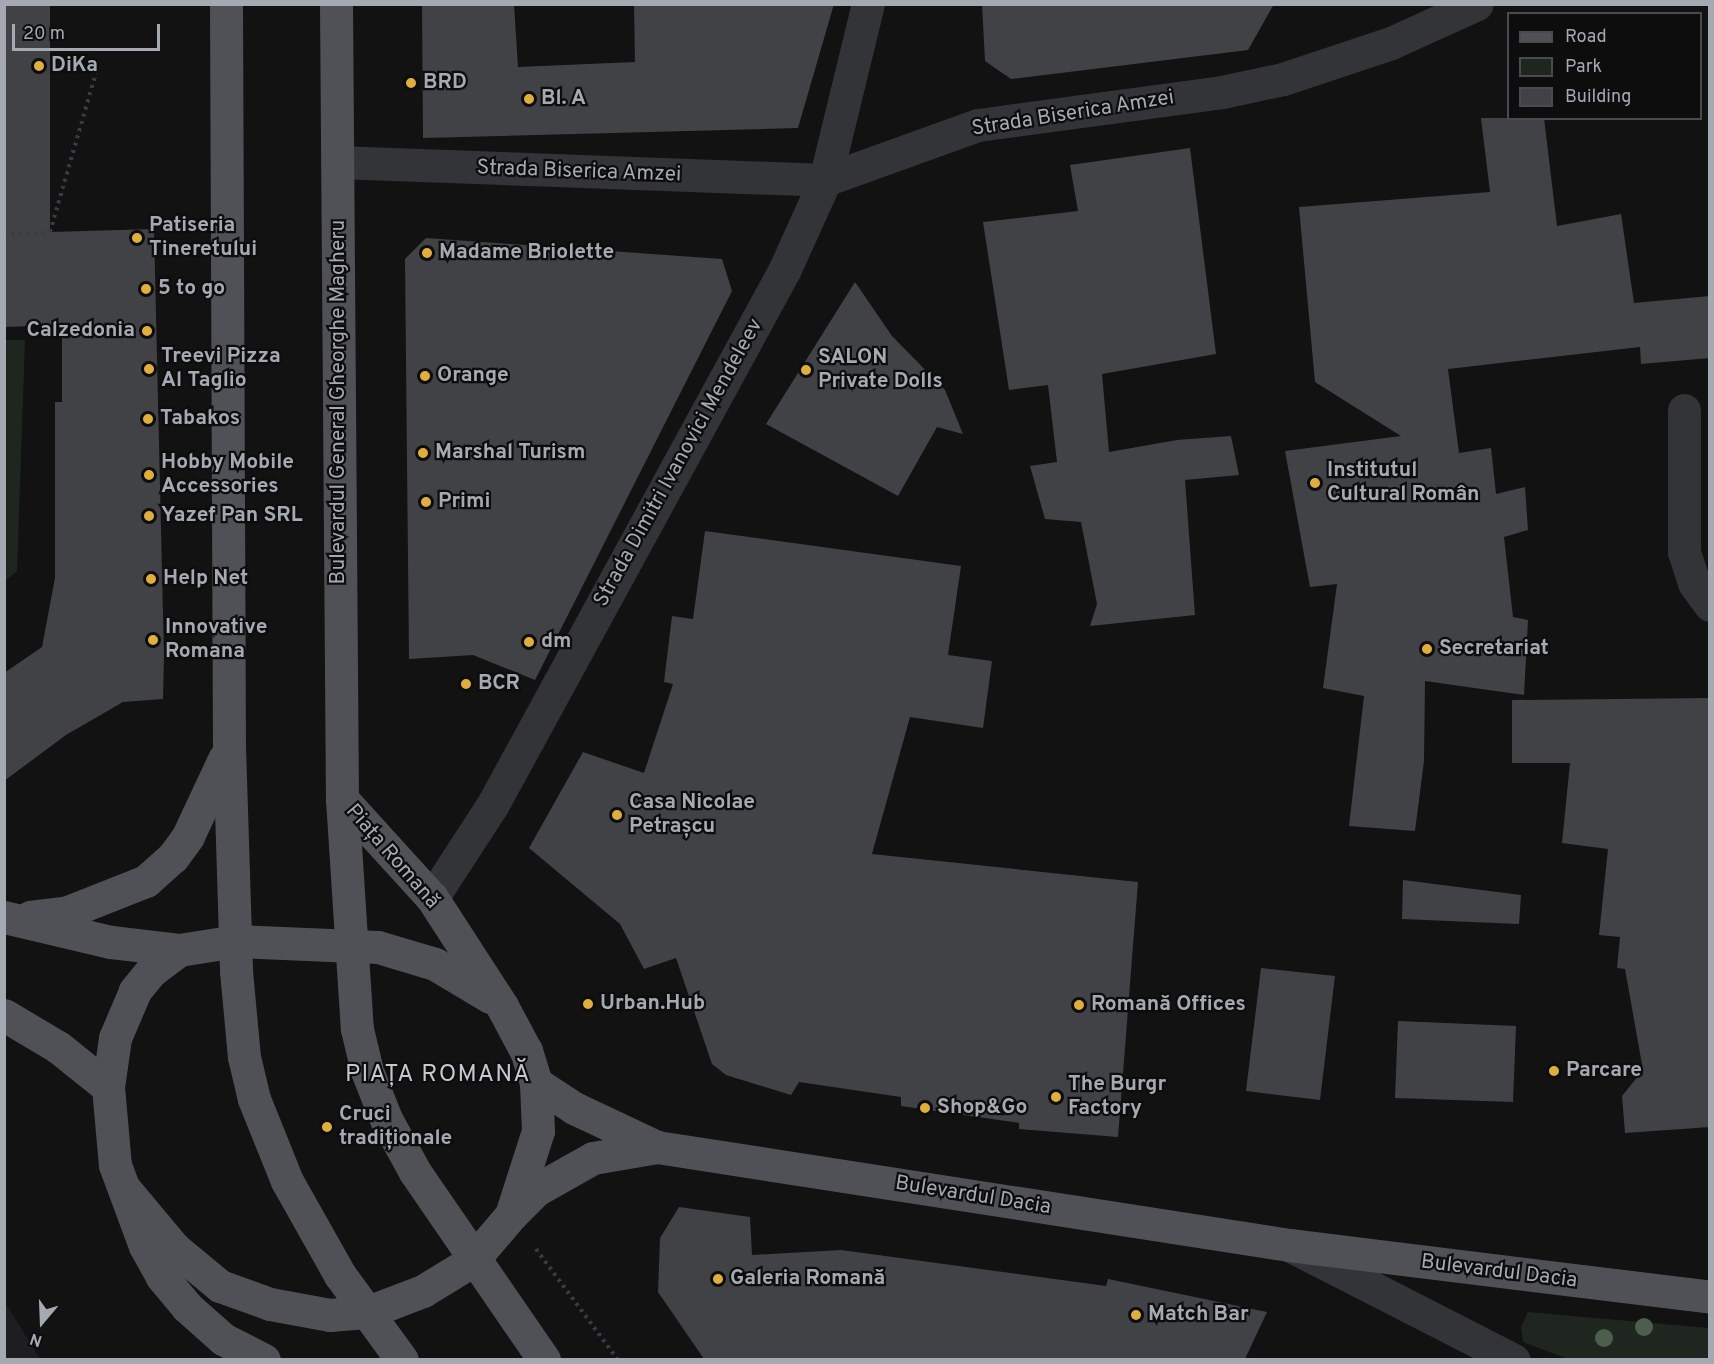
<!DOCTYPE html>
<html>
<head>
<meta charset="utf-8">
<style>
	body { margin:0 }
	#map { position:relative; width:1714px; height:1364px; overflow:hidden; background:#121213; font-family:Overpass,sans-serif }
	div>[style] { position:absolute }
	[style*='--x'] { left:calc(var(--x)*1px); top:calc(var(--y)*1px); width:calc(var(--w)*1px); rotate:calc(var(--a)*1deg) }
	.built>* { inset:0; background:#1e1e20 }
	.green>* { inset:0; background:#1f2620 }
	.building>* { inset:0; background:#414246 }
	.path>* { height:4px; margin-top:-2px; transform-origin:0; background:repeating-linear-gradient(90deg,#393b3f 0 3px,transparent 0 7.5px) }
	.minor>* { height:33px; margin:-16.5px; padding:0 16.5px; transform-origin:16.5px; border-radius:16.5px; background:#333438 }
	.major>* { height:33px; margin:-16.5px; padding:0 16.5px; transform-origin:16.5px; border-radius:16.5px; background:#505157 }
	.trees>* { width:18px; height:18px; margin:-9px; border-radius:50%; background:#4d5e4f }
	.dots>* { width:16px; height:16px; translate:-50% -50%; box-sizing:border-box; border:3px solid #0d0d0e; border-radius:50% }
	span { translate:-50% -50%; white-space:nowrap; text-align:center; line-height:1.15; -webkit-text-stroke:4.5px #0d0d0e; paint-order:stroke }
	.poi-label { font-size:21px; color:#a5a9b2; font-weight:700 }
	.left { translate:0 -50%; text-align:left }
	.right { translate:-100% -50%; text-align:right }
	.street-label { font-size:21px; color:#a5a9b2 }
	.quarter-label { font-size:24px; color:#c5c8cf; letter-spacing:1.5px }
	.frame { position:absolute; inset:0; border:6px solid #a5a9b2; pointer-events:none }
	.legend { position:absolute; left:1507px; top:12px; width:195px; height:108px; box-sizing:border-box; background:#0d0d0e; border:2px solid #4a4b50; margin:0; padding:8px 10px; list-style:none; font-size:18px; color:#a5a9b2 }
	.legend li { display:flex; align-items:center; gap:12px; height:30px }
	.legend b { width:30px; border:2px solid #4a4b50 }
	.north { position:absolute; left:12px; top:1292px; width:60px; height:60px; -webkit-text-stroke:4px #0d0d0e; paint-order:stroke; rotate:199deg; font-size:16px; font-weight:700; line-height:24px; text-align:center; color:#a5a9b2 }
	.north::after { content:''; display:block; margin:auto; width:21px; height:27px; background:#a5a9b2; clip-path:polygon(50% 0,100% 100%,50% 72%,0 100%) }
	.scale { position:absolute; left:12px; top:24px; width:148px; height:27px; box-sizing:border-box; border:3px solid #a5a9b2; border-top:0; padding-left:8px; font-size:18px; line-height:21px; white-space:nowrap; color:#a5a9b2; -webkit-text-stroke:4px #0d0d0e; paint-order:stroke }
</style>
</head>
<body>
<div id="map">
	<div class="built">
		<i style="clip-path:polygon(5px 1302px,40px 1359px,5px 1359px)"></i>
	</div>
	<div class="green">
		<i style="clip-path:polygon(5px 340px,25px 340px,17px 571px,5px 581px)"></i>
		<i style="clip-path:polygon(1528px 1312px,1709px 1328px,1709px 1359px,1568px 1359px,1523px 1342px,1521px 1327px)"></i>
	</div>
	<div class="building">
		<i style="clip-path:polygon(4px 4px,50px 4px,50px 232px,154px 229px,164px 657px,163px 699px,123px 702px,66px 735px,4px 781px,4px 673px,42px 647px,55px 578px,55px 402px,62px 402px,62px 325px,4px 327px)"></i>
		<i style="clip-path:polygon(422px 4px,514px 4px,518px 67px,635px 62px,634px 4px,834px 4px,798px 128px,423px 138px)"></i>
		<i style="clip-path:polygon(982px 4px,1274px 4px,1248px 50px,1011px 79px,985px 61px)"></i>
		<i style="clip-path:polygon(1481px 118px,1544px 118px,1557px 226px,1621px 214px,1634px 303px,1710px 296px,1710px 358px,1641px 364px,1640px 347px,1448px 369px,1459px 453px,1491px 448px,1496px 494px,1525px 487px,1528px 530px,1504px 537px,1513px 617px,1528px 620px,1524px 695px,1425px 681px,1424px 761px,1415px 831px,1349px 826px,1364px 696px,1323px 688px,1337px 584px,1310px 587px,1285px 451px,1401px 436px,1315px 382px,1299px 207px,1490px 192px)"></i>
		<i style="clip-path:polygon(1190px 148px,1216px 354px,1102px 374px,1109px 452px,1177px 440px,1231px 436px,1239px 475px,1185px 480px,1195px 615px,1090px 626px,1097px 604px,1081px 522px,1045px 519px,1030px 466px,1057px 462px,1048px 385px,1009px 390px,983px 222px,1078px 211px,1070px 165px)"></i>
		<i style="clip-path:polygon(426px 238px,722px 259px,732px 291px,535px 680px,473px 655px,409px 659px,405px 259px)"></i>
		<i style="clip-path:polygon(855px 282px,892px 336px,945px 390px,963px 434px,937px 427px,898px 496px,766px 424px)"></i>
		<i style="clip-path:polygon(705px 531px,961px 566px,948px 655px,992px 661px,983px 728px,910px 717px,872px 854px,1138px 882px,1118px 1137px,1019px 1129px,1019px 1123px,901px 1106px,901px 1097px,799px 1082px,791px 1095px,726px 1075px,712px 1064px,676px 958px,644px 969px,620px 924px,529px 848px,583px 752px,644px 773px,673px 684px,664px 682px,672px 616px,693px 619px)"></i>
		<i style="clip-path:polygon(1710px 698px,1710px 1127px,1625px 1133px,1622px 1096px,1643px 1070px,1625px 969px,1617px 968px,1620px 937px,1599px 935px,1608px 849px,1562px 843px,1570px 763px,1512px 763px,1512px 700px)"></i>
		<i style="clip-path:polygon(1403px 880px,1521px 895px,1519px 924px,1402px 919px)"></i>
		<i style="clip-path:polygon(1261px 968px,1335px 976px,1320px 1100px,1246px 1091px)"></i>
		<i style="clip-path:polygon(1398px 1021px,1516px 1026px,1513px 1102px,1395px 1098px)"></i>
		<i style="clip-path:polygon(679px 1207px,750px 1217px,752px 1255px,841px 1250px,1106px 1286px,1108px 1279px,1267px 1312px,1245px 1359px,704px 1359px,658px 1292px,660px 1238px)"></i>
	</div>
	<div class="path">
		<i style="--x:4;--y:235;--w:46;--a:-3.7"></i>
		<i style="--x:50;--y:232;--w:170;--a:-73.9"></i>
		<i style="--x:536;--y:1249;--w:138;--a:53.5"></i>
	</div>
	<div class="minor">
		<i style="--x:337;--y:162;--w:488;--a:2.1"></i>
		<i style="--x:825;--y:180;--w:163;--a:-19.8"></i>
		<i style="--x:978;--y:125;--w:246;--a:-7.7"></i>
		<i style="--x:1222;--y:92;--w:62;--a:-12"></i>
		<i style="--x:1283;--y:79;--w:114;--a:-18.4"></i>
		<i style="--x:1391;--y:43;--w:94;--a:-24.4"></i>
		<i style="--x:1684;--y:410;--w:142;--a:90"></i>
		<i style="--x:1684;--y:552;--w:33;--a:72"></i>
		<i style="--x:1694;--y:583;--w:27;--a:54"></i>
		<i style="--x:432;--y:898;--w:112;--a:-57"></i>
		<i style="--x:493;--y:804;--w:607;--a:-61.37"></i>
		<i style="--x:784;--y:271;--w:100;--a:-65.7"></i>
		<i style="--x:825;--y:180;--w:181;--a:-76.3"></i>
		<i style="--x:1291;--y:1246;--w:250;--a:27.1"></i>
	</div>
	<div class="major">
		<i style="--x:226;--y:4;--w:742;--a:89.77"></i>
		<i style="--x:229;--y:746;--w:225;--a:88.2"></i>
		<i style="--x:236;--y:971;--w:86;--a:84.7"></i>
		<i style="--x:244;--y:1057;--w:43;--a:76.6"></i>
		<i style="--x:254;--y:1099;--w:88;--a:68.1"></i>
		<i style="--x:287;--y:1181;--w:108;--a:60.6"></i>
		<i style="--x:340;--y:1275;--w:105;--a:53.9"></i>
		<i style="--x:336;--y:4;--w:795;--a:89.57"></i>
		<i style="--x:342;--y:799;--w:230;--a:86.3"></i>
		<i style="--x:357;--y:1029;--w:43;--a:76.6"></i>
		<i style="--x:367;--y:1071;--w:52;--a:68.4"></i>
		<i style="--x:386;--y:1119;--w:60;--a:61.3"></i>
		<i style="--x:415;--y:1172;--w:228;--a:55.5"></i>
		<i style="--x:4;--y:917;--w:110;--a:13.2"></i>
		<i style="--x:111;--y:942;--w:68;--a:6.7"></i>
		<i style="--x:179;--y:950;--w:58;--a:-9"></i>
		<i style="--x:236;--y:941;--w:142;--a:2.4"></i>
		<i style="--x:378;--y:947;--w:59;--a:16.6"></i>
		<i style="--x:435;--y:964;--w:64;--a:31"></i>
		<i style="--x:30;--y:917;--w:35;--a:-7"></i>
		<i style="--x:65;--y:913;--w:87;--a:-21.6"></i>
		<i style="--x:146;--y:881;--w:36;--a:-42"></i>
		<i style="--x:173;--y:857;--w:26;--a:-54"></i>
		<i style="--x:188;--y:836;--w:85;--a:-64.9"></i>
		<i style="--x:179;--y:950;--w:35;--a:143"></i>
		<i style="--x:151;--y:971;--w:26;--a:129"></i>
		<i style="--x:135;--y:991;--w:51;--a:113.1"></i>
		<i style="--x:115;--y:1038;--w:49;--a:98.1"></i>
		<i style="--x:108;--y:1087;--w:78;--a:84.9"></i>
		<i style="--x:115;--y:1165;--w:86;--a:69.7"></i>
		<i style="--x:145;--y:1246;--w:35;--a:61"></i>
		<i style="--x:162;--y:1277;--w:39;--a:50"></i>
		<i style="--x:187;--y:1307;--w:48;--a:41.6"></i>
		<i style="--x:223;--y:1339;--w:46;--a:27.1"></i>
		<i style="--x:4;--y:1015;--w:63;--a:30.7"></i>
		<i style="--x:58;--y:1047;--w:64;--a:38.7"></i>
		<i style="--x:536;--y:1083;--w:45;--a:33.3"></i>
		<i style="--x:574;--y:1108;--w:92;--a:25.2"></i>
		<i style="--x:124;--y:1188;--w:78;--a:50.2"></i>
		<i style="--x:174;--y:1248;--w:60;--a:39.6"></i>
		<i style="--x:220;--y:1286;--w:53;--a:19.8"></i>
		<i style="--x:270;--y:1304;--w:61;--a:10.4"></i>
		<i style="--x:330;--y:1315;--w:38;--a:-5"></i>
		<i style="--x:368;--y:1312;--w:59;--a:-20.9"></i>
		<i style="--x:423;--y:1291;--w:57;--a:-31.5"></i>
		<i style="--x:472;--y:1261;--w:60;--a:-49.7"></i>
		<i style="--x:511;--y:1215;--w:88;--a:-72.2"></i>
		<i style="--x:538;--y:1131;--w:48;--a:-92.4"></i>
		<i style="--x:536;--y:1083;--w:34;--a:-107"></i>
		<i style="--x:526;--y:1051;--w:51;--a:-118.1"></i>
		<i style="--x:502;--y:1006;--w:129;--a:-122.9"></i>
		<i style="--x:432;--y:898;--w:134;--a:-132.3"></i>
		<i style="--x:511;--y:1215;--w:35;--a:-45"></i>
		<i style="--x:536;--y:1190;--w:65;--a:-29.3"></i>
		<i style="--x:593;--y:1158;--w:65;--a:-9.8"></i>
		<i style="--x:657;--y:1147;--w:640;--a:8.81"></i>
		<i style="--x:1289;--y:1245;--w:424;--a:7"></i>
	</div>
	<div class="trees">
		<i style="left:1644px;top:1327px"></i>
		<i style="left:1604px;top:1338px"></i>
	</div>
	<div class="dots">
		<i style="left:39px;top:66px;background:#dfae3f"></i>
		<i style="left:411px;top:83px;background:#dfae3f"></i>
		<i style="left:529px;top:99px;background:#dfae3f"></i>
		<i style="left:137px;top:238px;background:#dfae3f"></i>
		<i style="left:427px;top:253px;background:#dfae3f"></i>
		<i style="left:146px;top:289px;background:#dfae3f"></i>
		<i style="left:147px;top:331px;background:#dfae3f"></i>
		<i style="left:149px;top:369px;background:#dfae3f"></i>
		<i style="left:806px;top:370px;background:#dfae3f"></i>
		<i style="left:425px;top:376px;background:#dfae3f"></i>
		<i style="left:148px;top:419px;background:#dfae3f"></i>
		<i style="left:423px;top:453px;background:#dfae3f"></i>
		<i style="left:149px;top:475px;background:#dfae3f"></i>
		<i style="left:1315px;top:483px;background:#dfae3f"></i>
		<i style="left:426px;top:502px;background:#dfae3f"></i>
		<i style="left:149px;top:516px;background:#dfae3f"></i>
		<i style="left:151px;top:579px;background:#dfae3f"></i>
		<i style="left:153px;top:640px;background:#dfae3f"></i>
		<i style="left:529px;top:642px;background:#dfae3f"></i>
		<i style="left:1427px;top:649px;background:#dfae3f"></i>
		<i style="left:466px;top:684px;background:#dfae3f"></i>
		<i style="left:617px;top:815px;background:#dfae3f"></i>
		<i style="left:588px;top:1004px;background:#dfae3f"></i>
		<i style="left:1079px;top:1005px;background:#dfae3f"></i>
		<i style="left:1554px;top:1071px;background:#dfae3f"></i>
		<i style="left:1056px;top:1097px;background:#dfae3f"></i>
		<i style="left:925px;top:1108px;background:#dfae3f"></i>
		<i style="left:327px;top:1127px;background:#dfae3f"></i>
		<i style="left:718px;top:1279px;background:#dfae3f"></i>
		<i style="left:1136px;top:1315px;background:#dfae3f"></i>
	</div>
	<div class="poi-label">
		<span class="left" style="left:51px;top:66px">DiKa</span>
		<span class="left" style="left:423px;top:83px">BRD</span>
		<span class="left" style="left:541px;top:99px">Bl. A</span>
		<span class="left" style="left:149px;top:238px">Patiseria<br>Tineretului</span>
		<span class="left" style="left:439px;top:253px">Madame Briolette</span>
		<span class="left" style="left:158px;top:289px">5 to go</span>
		<span class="right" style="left:135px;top:331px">Calzedonia</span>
		<span class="left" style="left:161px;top:369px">Treevi Pizza<br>Al Taglio</span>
		<span class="left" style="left:818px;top:370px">SALON<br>Private Dolls</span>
		<span class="left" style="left:437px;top:376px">Orange</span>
		<span class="left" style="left:160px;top:419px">Tabakos</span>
		<span class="left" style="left:435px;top:453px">Marshal Turism</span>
		<span class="left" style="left:161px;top:475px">Hobby Mobile<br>Accessories</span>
		<span class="left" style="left:1327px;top:483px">Institutul<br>Cultural Român</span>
		<span class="left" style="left:438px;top:502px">Primi</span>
		<span class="left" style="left:161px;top:516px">Yazef Pan SRL</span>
		<span class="left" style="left:163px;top:579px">Help Net</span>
		<span class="left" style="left:165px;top:640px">Innovative<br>Romana</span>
		<span class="left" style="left:541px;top:642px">dm</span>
		<span class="left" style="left:1439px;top:649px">Secretariat</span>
		<span class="left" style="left:478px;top:684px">BCR</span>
		<span class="left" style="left:629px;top:815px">Casa Nicolae<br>Petrașcu</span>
		<span class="left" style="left:600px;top:1004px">Urban.Hub</span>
		<span class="left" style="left:1091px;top:1005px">Romană Offices</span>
		<span class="left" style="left:1566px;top:1071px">Parcare</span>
		<span class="left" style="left:1068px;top:1097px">The Burgr<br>Factory</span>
		<span class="left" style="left:937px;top:1108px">Shop&amp;Go</span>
		<span class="left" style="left:339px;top:1127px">Cruci<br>tradiționale</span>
		<span class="left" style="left:730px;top:1279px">Galeria Romană</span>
		<span class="left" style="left:1148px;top:1315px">Match Bar</span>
	</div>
	<div class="street-label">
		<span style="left:1073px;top:114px;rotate:-9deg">Strada Biserica Amzei</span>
		<span style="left:579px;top:172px;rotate:2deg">Strada Biserica Amzei</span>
		<span style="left:339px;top:402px;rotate:-90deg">Bulevardul General Gheorghe Magheru</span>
		<span style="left:679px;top:463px;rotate:-61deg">Strada Dimitri Ivanovici Mendeleev</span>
		<span style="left:392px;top:857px;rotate:49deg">Piața Romană</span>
		<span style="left:973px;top:1196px;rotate:9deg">Bulevardul Dacia</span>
		<span style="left:1499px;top:1272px;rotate:7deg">Bulevardul Dacia</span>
	</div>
	<div class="quarter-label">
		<span style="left:438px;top:1076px">PIAȚA ROMANĂ</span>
	</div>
	<div class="frame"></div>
	<ul class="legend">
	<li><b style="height:8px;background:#505157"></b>Road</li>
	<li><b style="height:16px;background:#1f2620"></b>Park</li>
	<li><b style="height:16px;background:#414246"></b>Building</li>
	</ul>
	<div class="north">N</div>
	<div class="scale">20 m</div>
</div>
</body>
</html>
